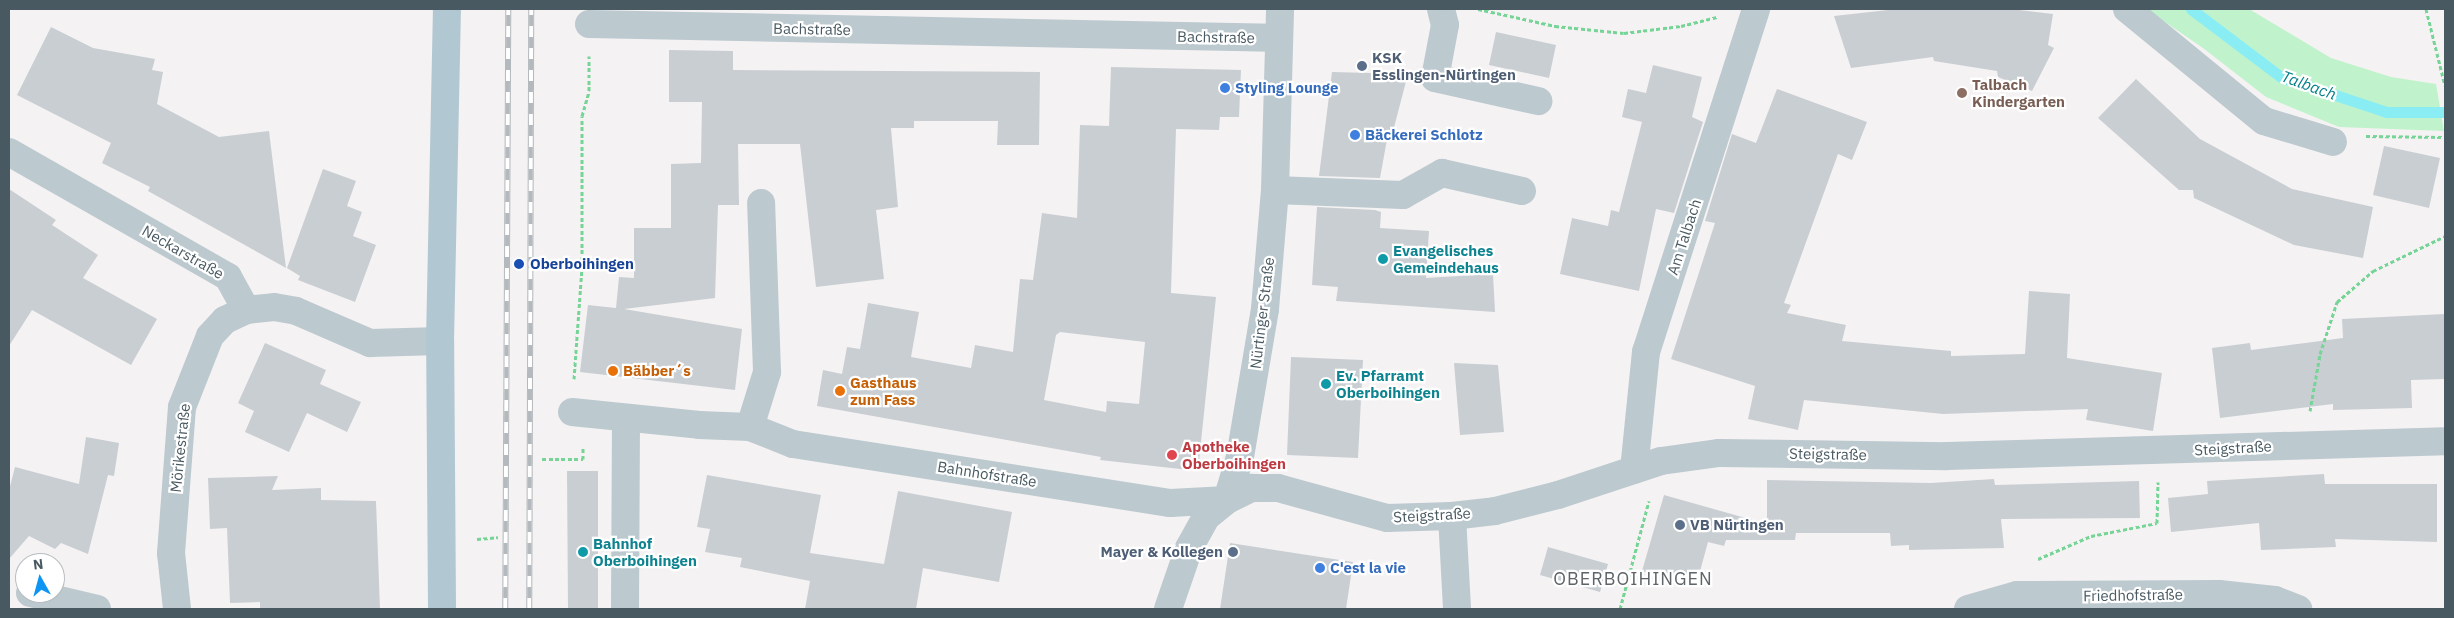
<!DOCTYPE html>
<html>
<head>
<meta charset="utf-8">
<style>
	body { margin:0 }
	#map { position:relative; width:2454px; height:618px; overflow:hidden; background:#f5f2f3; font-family:"IBM Plex Sans",sans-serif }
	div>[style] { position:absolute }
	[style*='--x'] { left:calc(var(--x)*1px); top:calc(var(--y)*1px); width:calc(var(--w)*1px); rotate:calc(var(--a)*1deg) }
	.green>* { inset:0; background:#c0f3cc }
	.stream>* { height:11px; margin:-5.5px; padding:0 5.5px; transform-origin:5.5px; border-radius:5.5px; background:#8aedf3 }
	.building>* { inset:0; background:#c9ced2 }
	.path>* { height:3px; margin-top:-1.5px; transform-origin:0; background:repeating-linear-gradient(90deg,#75d496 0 4px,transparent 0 6.5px) }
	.minor>* { height:28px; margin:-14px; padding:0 14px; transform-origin:14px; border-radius:14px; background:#bcc9cf }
	.major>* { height:28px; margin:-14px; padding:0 14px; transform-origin:14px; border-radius:14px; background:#b1c7d2 }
	.rail>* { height:5.5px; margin-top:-2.75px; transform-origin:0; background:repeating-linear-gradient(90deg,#fff 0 11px,#b4b9bd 0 22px); box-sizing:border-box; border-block:1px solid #b4b9bd }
	.dots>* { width:14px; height:14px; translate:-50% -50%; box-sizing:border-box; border:2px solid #fff; border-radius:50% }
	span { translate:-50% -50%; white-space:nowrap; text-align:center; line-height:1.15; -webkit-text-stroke:4.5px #fff; paint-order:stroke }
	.street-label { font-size:15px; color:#485961 }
	.service-label { font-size:15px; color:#4e5e75; font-weight:700 }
	.left { translate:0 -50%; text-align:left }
	.right { translate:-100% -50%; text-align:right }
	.education-label { font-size:15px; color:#785e54; font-weight:700 }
	.shop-label { font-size:15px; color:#366cbe; font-weight:700 }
	.culture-label { font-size:15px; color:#0d838f; font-weight:700 }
	.transit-label { font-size:15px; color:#164399; font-weight:700 }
	.food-label { font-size:15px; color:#c56008; font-weight:700 }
	.health-label { font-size:15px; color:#be3a42; font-weight:700 }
	.water-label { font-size:16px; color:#068088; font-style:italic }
	.quarter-label { font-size:18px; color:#5e6468; letter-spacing:1px }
	.frame { position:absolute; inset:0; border:10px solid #485961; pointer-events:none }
	.north { position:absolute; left:15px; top:553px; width:50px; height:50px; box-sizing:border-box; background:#fff; border:1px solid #b6bdc0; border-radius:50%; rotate:353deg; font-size:14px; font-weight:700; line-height:20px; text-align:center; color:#485961 }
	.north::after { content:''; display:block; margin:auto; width:18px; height:22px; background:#0e95f3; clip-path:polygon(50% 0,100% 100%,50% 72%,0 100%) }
</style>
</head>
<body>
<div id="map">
	<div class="green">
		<i style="clip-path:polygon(2146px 9px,2249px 9px,2331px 58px,2391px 77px,2436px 84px,2444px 131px,2339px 127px,2266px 97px,2203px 48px)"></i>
	</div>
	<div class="stream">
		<i style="--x:2191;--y:9;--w:113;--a:37.1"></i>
		<i style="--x:2281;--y:77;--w:112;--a:18.3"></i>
		<i style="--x:2387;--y:112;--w:58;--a:0"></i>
	</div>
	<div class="building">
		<i style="clip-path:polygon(1897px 9px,2010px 9px,2053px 14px,2048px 45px,2054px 48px,2032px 91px,1998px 77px,1997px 71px,1934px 61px,1933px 57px,1851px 68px,1834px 16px)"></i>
		<i style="clip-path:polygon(51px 27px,93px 48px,155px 59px,152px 70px,163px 72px,157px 104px,219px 137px,269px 131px,286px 268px,148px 191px,150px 187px,102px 163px,111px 143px,17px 95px)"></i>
		<i style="clip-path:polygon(1496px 32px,1556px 45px,1549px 78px,1489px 65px)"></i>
		<i style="clip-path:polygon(669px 50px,733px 51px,733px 70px,1040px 72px,1039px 145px,997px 145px,998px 121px,914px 121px,914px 128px,891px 128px,898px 207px,876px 210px,884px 279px,816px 287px,800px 144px,738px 144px,739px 205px,718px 205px,715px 298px,624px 309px,742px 329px,735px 390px,580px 372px,588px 305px,616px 308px,619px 277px,634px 278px,634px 228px,671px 228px,671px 164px,701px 163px,702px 102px,669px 102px)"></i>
		<i style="clip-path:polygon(1653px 65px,1702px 77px,1692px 117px,1703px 122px,1674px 213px,1656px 209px,1639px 291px,1560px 274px,1572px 218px,1608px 226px,1611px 210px,1619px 212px,1642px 122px,1622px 117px,1628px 89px,1646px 93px)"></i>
		<i style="clip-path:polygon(evenodd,1111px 67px,1241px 70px,1239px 117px,1220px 117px,1219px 130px,1176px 129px,1171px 293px,1216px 297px,1198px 471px,1100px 460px,1101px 457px,817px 406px,823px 370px,842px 374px,847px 347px,860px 349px,868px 303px,919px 312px,911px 357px,971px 368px,975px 345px,1013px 352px,1020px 279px,1033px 280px,1042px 213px,1077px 218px,1080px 125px,1109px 126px,1111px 67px,1060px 332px,1145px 342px,1139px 404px,1107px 401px,1106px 412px,1044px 400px,1056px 335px,1060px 332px)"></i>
		<i style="clip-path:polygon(1332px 72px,1408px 74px,1392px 135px,1388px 134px,1380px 178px,1319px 176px)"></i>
		<i style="clip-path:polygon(2136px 79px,2200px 139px,2292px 189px,2373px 207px,2363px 258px,2294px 245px,2194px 198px,2193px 190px,2179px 190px,2098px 118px)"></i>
		<i style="clip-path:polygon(1777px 89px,1867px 122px,1852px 160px,1838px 154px,1784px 303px,1791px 305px,1787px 313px,1846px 325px,1842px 341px,1951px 351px,1951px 356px,2025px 354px,2029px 291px,2070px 294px,2067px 358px,2162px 373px,2153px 431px,2086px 420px,2088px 409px,1943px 414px,1804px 400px,1798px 430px,1748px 419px,1755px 386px,1671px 359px,1715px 223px,1705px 221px,1732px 134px,1756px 143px)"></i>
		<i style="clip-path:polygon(2384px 146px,2440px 158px,2429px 208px,2373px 195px)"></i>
		<i style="clip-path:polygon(323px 169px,356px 181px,347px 206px,362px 212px,353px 236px,376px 245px,355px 302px,298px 280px,300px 276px,287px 268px)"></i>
		<i style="clip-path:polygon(9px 189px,56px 220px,52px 225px,98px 255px,83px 278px,157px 319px,131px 365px,32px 310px,9px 346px)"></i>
		<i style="clip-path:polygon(1317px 207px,1375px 210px,1381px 212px,1380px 228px,1429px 231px,1426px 278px,1493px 274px,1495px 312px,1336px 301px,1338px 287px,1312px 285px)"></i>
		<i style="clip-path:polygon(2445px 314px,2445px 379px,2411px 380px,2412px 408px,2333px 410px,2333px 404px,2220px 418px,2212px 348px,2250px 343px,2251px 350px,2343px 338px,2342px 319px)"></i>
		<i style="clip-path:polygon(265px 343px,326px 370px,320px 384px,361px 402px,347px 432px,307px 413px,289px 452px,245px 432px,254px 411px,238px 403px)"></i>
		<i style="clip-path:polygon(1291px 357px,1363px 360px,1358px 458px,1287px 455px)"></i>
		<i style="clip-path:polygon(1454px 363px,1498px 365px,1504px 432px,1460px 435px)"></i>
		<i style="clip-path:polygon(86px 437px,119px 443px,114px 476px,108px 475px,88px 554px,61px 543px,55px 549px,29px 536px,9px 559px,9px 490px,15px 467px,79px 484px)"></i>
		<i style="clip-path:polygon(567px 471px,598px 471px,598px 609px,568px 609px)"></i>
		<i style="clip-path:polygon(2324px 474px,2325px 484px,2437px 484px,2437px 542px,2335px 539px,2336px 547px,2261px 550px,2259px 523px,2171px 532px,2168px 498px,2208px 494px,2207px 481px)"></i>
		<i style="clip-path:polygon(707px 475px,821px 495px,810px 553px,884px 564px,898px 491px,1012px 512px,999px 582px,923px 568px,916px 609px,805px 609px,810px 581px,740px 567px,742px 558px,705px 552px,710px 529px,697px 527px)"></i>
		<i style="clip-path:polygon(278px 476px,272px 490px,321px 488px,321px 500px,376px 501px,380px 609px,260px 609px,260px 602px,230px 603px,227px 528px,210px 529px,208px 478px)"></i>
		<i style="clip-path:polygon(1994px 479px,1995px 485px,2139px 481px,2140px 518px,2001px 519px,2004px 548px,1909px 550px,1909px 545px,1891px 546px,1890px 533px,1796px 533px,1795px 540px,1726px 540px,1724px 546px,1708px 542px,1696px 586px,1642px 571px,1664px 495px,1767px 524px,1767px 480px,1931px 483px)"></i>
		<i style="clip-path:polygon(1230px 543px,1353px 562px,1346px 609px,1220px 609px)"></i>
		<i style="clip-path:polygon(1548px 547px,1608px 564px,1600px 592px,1540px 575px)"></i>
	</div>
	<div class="path">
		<i style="--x:1478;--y:9;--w:79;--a:12.4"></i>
		<i style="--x:1555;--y:26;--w:69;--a:5.8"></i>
		<i style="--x:1624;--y:33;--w:57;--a:-7"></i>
		<i style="--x:1681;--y:26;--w:37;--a:-14"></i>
		<i style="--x:2426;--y:9;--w:79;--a:76.1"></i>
		<i style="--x:2366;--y:136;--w:79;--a:0.7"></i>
		<i style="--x:574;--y:379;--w:112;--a:-85.9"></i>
		<i style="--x:582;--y:267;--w:151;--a:-90"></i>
		<i style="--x:582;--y:116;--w:26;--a:-74"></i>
		<i style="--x:589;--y:91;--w:35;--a:-90"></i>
		<i style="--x:2310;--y:411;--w:58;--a:-80"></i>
		<i style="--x:2320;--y:354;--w:55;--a:-71.9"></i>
		<i style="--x:2337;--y:302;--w:48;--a:-40.7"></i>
		<i style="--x:2373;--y:271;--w:80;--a:-25.9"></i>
		<i style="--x:542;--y:459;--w:41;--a:0"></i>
		<i style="--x:583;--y:459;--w:11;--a:-90"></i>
		<i style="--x:477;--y:539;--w:21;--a:-5"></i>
		<i style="--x:2038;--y:559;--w:58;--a:-23.5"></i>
		<i style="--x:2091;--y:536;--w:67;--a:-11.1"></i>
		<i style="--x:2157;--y:523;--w:41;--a:-88.6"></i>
		<i style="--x:1620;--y:609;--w:112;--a:-75"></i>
	</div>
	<div class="minor">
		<i style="--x:1441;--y:9;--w:16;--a:76"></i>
		<i style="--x:1445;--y:25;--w:54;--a:100.7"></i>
		<i style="--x:1435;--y:78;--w:106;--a:12.6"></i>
		<i style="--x:2127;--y:9;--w:177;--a:39.3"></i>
		<i style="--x:2264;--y:121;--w:72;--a:16.9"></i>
		<i style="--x:589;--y:24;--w:689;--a:1.16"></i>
		<i style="--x:9;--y:152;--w:252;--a:29.7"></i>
		<i style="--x:228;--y:277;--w:38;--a:61"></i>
		<i style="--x:1275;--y:190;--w:128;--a:2.2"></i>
		<i style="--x:1403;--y:195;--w:45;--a:-29.4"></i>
		<i style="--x:1442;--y:173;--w:82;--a:12.7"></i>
		<i style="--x:572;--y:412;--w:128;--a:5.8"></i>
		<i style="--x:699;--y:425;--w:51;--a:2.2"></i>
		<i style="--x:750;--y:427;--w:46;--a:21.6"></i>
		<i style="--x:793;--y:444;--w:382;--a:8.9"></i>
		<i style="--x:1170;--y:503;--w:57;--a:-3"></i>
		<i style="--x:750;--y:427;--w:58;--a:-72.8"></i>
		<i style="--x:767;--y:372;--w:169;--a:-92"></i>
		<i style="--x:1634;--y:470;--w:119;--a:-84.2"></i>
		<i style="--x:1646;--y:352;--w:360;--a:-72.2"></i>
		<i style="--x:1227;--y:500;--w:45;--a:-73.2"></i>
		<i style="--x:1240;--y:457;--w:150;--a:-80.4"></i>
		<i style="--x:1265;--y:309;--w:119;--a:-85.2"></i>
		<i style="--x:1275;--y:190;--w:181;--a:-88.4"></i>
		<i style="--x:1452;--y:516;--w:93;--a:86.9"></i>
		<i style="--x:30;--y:593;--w:69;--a:13.4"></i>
		<i style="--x:177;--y:609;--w:56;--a:-96.1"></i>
		<i style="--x:171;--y:553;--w:146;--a:-85.7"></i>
		<i style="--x:182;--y:407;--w:76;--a:-68.5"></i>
		<i style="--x:210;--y:336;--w:22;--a:-47"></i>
		<i style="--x:225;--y:320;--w:23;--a:-25"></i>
		<i style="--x:246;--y:310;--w:28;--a:-6"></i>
		<i style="--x:274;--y:307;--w:22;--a:10"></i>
		<i style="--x:296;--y:311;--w:81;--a:23.4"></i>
		<i style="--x:370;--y:343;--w:70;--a:-1.6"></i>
		<i style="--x:625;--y:609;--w:191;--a:-89.7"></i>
		<i style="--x:1168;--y:609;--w:65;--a:-71"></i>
		<i style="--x:1189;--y:548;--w:35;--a:-61"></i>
		<i style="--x:1206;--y:517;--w:27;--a:-39"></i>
		<i style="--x:1227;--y:500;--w:28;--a:-26"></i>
		<i style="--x:1252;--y:488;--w:26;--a:0"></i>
		<i style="--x:1278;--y:488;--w:113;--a:15.4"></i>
		<i style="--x:1387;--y:518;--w:65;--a:-1.8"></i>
		<i style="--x:1452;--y:516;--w:43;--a:-6.6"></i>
		<i style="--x:1495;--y:511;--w:65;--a:-14.3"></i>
		<i style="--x:1558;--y:495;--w:108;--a:-18.3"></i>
		<i style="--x:1661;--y:461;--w:59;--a:-7.9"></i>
		<i style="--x:1719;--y:453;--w:228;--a:0.8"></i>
		<i style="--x:1947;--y:456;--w:498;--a:-1.7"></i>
		<i style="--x:1968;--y:609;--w:51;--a:-15.9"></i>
		<i style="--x:2017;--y:595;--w:202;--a:-0.3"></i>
		<i style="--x:2219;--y:594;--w:56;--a:6.1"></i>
		<i style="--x:2275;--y:600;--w:25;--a:21"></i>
	</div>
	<div class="major">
		<i style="--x:442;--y:609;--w:268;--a:-90.4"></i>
		<i style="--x:440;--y:341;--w:332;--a:-88.8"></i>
	</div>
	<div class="rail">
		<i style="--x:505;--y:609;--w:600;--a:-89.71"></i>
		<i style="--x:529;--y:609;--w:600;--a:-89.81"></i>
	</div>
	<div class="dots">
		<i style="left:1362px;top:66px;background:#5c6f8a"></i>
		<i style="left:1225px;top:88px;background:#3f7fe0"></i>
		<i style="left:1962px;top:93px;background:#8d6e63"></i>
		<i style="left:1355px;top:135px;background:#3f7fe0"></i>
		<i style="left:1383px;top:259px;background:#0f9aa8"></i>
		<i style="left:519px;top:264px;background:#1a4fb4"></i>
		<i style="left:613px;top:371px;background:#e8710a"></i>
		<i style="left:1326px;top:384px;background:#0f9aa8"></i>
		<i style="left:840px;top:391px;background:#e8710a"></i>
		<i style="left:1172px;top:455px;background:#e0444e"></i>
		<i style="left:1680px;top:525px;background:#5c6f8a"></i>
		<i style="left:583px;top:552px;background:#0f9aa8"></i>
		<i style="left:1233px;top:552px;background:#5c6f8a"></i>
		<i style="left:1320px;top:568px;background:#3f7fe0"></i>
	</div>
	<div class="street-label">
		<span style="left:812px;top:29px;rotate:1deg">Bachstraße</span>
		<span style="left:1216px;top:37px;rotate:1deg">Bachstraße</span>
		<span style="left:1684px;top:237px;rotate:-72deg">Am Talbach</span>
		<span style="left:183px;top:252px;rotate:30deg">Neckarstraße</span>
		<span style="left:1262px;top:313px;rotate:-83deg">Nürtinger Straße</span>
		<span style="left:180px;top:448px;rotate:-84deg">Mörikestraße</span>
		<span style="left:2233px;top:448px;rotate:-3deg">Steigstraße</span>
		<span style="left:1828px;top:454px;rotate:1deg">Steigstraße</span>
		<span style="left:987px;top:474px;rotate:9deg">Bahnhofstraße</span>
		<span style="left:1432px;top:515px;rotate:-3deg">Steigstraße</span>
		<span style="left:2133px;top:595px;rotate:-1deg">Friedhofstraße</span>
	</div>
	<div class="service-label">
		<span class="left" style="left:1372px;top:66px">KSK<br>Esslingen-Nürtingen</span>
		<span class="left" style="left:1690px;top:525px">VB Nürtingen</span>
		<span class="right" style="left:1223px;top:552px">Mayer &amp; Kollegen</span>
	</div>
	<div class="education-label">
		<span class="left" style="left:1972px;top:93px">Talbach<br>Kindergarten</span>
	</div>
	<div class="shop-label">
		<span class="left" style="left:1235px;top:88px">Styling Lounge</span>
		<span class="left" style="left:1365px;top:135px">Bäckerei Schlotz</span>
		<span class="left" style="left:1330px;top:568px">C'est la vie</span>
	</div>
	<div class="culture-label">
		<span class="left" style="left:1393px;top:259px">Evangelisches<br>Gemeindehaus</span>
		<span class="left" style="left:1336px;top:384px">Ev. Pfarramt<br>Oberboihingen</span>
		<span class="left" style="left:593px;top:552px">Bahnhof<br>Oberboihingen</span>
	</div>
	<div class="transit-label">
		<span class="left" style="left:530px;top:264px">Oberboihingen</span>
	</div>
	<div class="food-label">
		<span class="left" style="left:623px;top:371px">Bäbber´s</span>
		<span class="left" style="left:850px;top:391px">Gasthaus<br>zum Fass</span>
	</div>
	<div class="health-label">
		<span class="left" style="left:1182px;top:455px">Apotheke<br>Oberboihingen</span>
	</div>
	<div class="water-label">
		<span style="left:2309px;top:85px;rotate:20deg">Talbach</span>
	</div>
	<div class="quarter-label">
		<span style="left:1633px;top:579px">OBERBOIHINGEN</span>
	</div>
	<div class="frame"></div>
	<div class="north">N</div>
</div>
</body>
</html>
